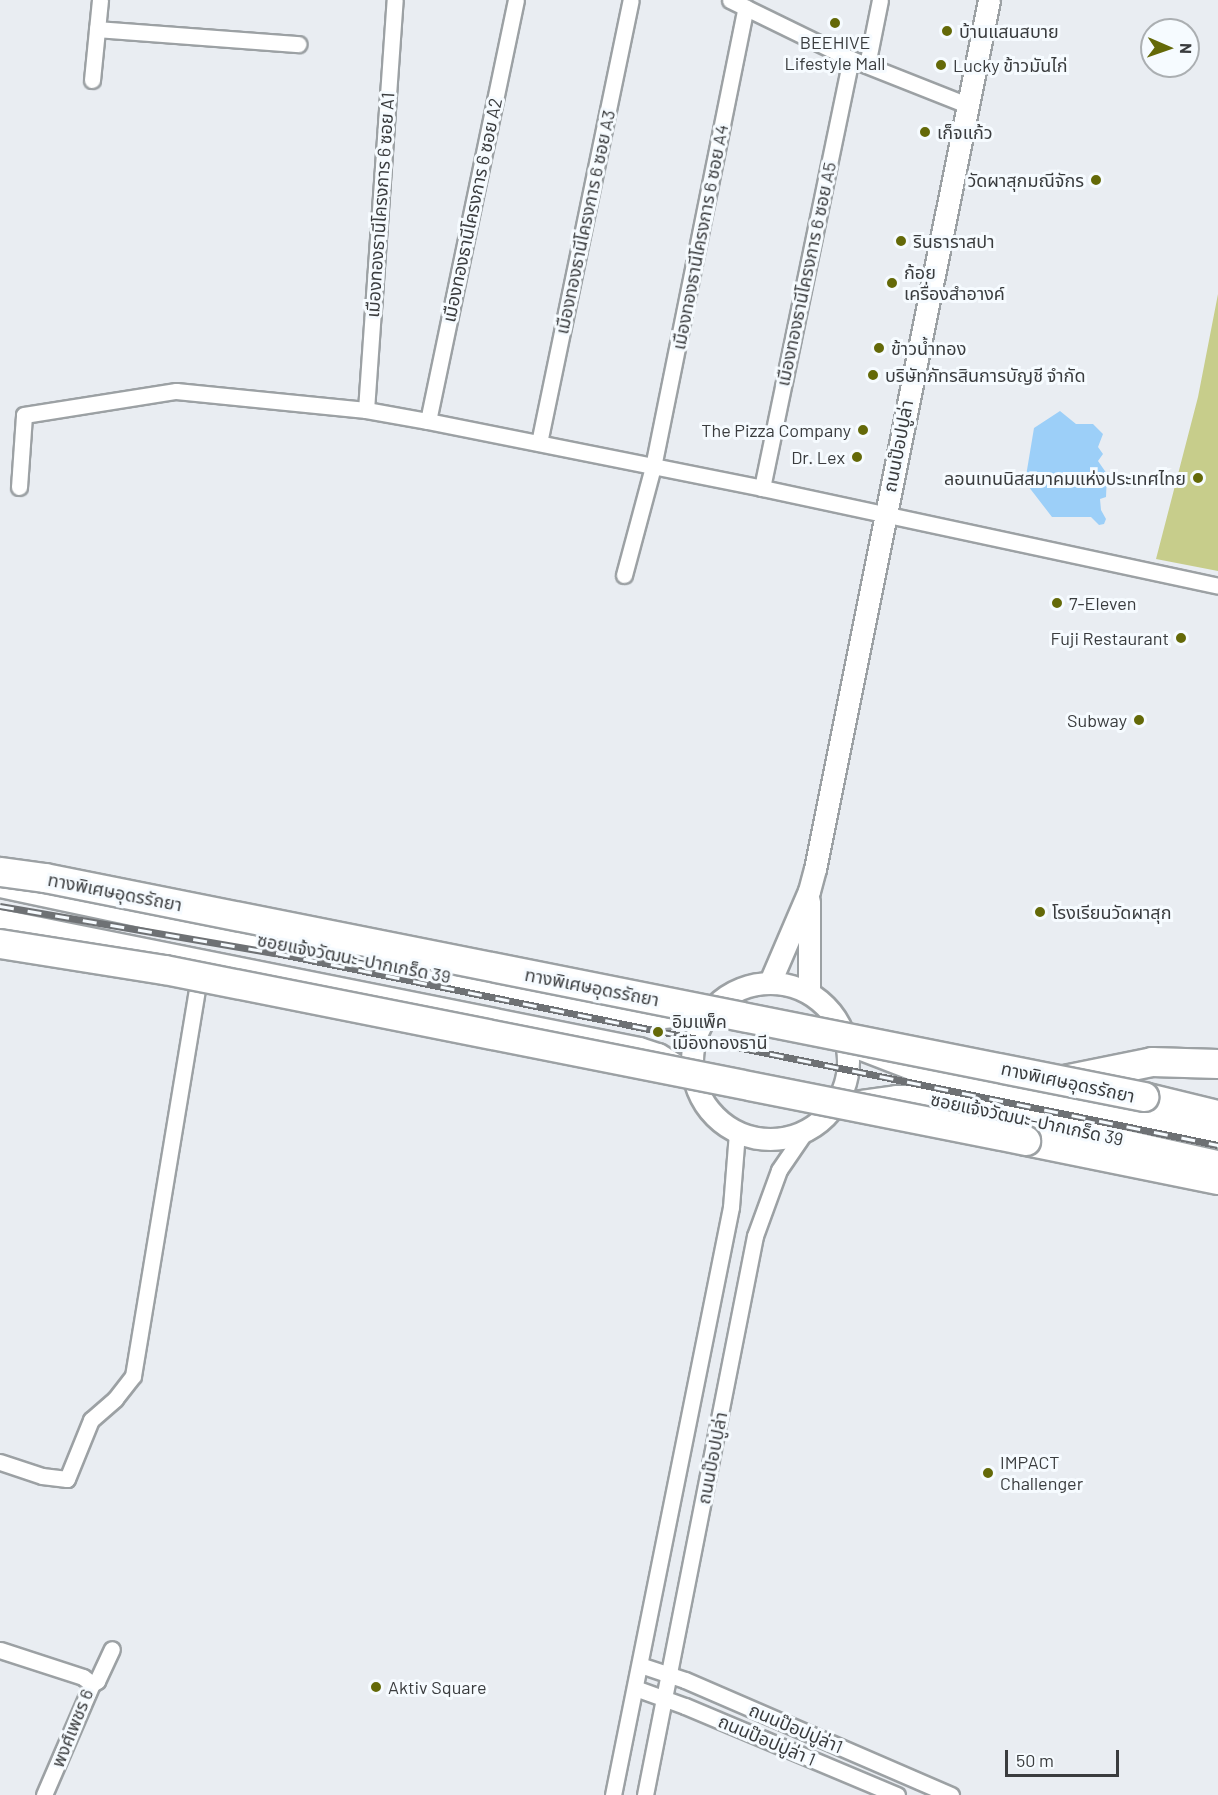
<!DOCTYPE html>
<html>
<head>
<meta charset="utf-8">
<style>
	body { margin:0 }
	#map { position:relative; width:1218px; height:1795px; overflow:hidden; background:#e9edf2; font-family:Barlow,"Noto Sans Thai",sans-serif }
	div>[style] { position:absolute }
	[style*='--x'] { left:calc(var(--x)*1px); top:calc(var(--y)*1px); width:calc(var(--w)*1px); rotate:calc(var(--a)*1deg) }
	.green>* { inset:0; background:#c7cd8b }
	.water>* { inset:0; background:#9ccff8 }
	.roads { filter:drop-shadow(2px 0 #9ca1a4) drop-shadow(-2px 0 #9ca1a4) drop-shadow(0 2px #9ca1a4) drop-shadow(0 -2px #9ca1a4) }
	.street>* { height:15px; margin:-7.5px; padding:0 7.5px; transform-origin:7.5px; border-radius:7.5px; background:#fff }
	.secondary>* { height:21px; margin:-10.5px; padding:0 10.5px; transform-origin:10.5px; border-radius:10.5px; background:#fff }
	.secondary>.ring { margin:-10.5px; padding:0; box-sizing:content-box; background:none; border:21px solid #fff; border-radius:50% }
	.highway>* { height:28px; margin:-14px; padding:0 14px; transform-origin:14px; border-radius:14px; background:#fff }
	.rail>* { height:7px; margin-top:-3.5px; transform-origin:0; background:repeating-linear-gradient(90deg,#f6fbff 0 14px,#6e7174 0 28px); box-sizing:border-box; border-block:2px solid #6e7174 }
	.bridges { filter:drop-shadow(2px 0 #9ca1a4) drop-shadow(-2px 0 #9ca1a4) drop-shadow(0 2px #9ca1a4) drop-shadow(0 -2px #9ca1a4) }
	.highway-bridge>* { height:28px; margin:-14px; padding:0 14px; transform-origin:14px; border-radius:14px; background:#fff }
	.dots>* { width:16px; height:16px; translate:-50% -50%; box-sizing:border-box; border:3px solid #f6fbff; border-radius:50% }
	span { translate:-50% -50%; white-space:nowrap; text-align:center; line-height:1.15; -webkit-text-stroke:6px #f6fbff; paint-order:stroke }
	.poi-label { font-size:18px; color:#3a3c3e }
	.left { translate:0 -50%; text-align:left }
	.right { translate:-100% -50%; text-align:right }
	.street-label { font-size:18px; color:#3a3c3e }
	.north { position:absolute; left:1140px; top:18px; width:60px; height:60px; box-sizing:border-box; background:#f6fbff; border:2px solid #abafb2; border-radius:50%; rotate:92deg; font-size:16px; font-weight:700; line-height:24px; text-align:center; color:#3a3c3e }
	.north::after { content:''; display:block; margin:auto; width:21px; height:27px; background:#646908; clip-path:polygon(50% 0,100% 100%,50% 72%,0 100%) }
	.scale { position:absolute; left:1005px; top:1750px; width:114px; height:27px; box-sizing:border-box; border:3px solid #3a3c3e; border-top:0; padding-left:8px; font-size:18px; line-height:21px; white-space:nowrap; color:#3a3c3e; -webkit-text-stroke:4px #f6fbff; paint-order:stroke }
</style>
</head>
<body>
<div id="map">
	<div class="green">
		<i style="clip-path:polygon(1218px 294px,1218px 571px,1156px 559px,1198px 397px)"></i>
	</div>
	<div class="water">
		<i style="clip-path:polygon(1060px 411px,1076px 424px,1093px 424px,1103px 434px,1098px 447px,1103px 454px,1098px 461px,1107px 474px,1106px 497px,1100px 499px,1101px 510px,1106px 519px,1104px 524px,1099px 525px,1091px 517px,1052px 517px,1025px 482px,1034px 428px)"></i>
	</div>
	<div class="roads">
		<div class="street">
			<i style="--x:730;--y:0;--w:135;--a:26"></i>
			<i style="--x:851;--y:59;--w:125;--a:21.6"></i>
			<i style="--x:97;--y:29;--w:202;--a:4.3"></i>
			<i style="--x:867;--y:65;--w:66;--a:-78.7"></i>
			<i style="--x:92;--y:80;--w:80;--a:-84.3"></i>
			<i style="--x:366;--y:410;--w:411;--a:-86"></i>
			<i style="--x:428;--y:421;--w:430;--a:-78.2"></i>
			<i style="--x:539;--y:443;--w:452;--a:-78.3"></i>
			<i style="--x:19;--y:487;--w:72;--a:-86"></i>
			<i style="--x:24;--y:415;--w:154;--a:-9"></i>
			<i style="--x:176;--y:391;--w:191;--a:5.7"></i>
			<i style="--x:366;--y:410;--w:63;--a:10.1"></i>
			<i style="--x:428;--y:421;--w:341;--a:11.3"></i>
			<i style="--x:762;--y:488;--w:466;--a:12.1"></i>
			<i style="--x:762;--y:488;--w:438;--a:-78.3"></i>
			<i style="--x:624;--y:575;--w:112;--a:-75"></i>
			<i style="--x:653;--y:467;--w:469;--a:-78.6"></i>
			<i style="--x:0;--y:1462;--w:44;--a:18.4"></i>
			<i style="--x:42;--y:1476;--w:25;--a:7"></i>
			<i style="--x:67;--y:1479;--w:64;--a:-67.9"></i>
			<i style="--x:91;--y:1420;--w:32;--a:-41"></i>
			<i style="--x:115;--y:1399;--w:29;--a:-52"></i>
			<i style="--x:133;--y:1376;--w:404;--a:-80.6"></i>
			<i style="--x:0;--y:1650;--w:87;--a:18"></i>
			<i style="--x:83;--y:1677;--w:11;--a:38"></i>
			<i style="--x:92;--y:1684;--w:121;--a:113.4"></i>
			<i style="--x:640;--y:1665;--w:47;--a:18.4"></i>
			<i style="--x:685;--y:1680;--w:290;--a:23.4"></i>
			<i style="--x:92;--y:1684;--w:6;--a:-31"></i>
			<i style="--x:97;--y:1681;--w:35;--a:-65"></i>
			<i style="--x:635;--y:1688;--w:53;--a:19.8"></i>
			<i style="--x:685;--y:1706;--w:230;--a:22.8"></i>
			<i style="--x:613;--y:1795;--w:600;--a:-78.65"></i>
			<i style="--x:731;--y:1207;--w:75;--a:-85.4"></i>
			<i style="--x:645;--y:1795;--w:570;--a:-78.87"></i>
			<i style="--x:755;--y:1236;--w:70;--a:-70"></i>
			<i style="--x:779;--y:1170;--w:46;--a:-55.6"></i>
		</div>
		<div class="secondary">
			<i style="--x:0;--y:886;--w:230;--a:12"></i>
			<i style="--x:225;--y:934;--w:284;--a:10.6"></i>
			<i style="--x:504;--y:986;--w:152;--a:12.1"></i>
			<i style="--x:653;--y:1018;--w:41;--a:-5.6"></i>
			<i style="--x:0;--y:920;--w:652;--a:11.33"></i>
			<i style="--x:639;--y:1048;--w:20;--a:18"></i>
			<i style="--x:658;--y:1054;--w:26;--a:32"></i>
			<i style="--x:770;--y:982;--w:99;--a:-66.8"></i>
			<i style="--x:809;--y:891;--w:23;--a:-75"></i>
			<i style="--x:815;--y:869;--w:886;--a:-78.68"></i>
			<i class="ring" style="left:692px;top:983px;width:135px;height:135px"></i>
			<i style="--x:809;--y:993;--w:92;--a:-90"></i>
			<i style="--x:861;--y:1049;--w:75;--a:21.1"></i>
			<i style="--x:931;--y:1076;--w:71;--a:13.8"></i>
			<i style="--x:1000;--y:1093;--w:222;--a:11.2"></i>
			<i style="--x:854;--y:1102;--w:42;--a:-8.1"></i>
			<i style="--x:896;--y:1096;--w:28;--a:0"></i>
			<i style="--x:924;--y:1096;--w:301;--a:12.5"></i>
		</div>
		<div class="highway">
			<i style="--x:1000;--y:1093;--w:155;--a:-11.5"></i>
			<i style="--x:1152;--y:1062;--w:66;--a:1.7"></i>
			<i style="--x:1144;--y:1097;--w:76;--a:13.7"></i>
			<i style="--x:1026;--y:1141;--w:196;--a:11.5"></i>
		</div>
	</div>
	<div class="rail">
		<i style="--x:0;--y:906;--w:280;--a:9.7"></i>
		<i style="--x:276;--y:953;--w:961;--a:11.52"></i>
	</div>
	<div class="bridges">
		<div class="highway-bridge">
			<i style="--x:0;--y:872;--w:45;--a:7.6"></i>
			<i style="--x:45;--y:878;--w:1121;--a:11.27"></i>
			<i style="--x:0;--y:944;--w:167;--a:9"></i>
			<i style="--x:165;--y:970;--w:878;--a:11.23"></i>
		</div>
	</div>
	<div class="dots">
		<i style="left:835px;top:23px;background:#646908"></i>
		<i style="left:947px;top:31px;background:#646908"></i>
		<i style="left:941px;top:65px;background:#646908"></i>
		<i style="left:925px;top:132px;background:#646908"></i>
		<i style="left:1096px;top:180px;background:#646908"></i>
		<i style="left:901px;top:241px;background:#646908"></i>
		<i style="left:892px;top:283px;background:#646908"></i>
		<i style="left:879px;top:348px;background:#646908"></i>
		<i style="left:873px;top:375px;background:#646908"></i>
		<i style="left:863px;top:430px;background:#646908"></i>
		<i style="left:857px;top:457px;background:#646908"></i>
		<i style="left:1198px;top:478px;background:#646908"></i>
		<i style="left:1057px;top:603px;background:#646908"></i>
		<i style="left:1181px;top:638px;background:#646908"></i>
		<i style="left:1139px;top:720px;background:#646908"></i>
		<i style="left:1040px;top:912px;background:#646908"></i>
		<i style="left:658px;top:1032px;background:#646908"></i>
		<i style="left:988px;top:1473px;background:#646908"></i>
		<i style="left:376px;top:1687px;background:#646908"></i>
	</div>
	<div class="poi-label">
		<span class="left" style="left:959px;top:31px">บ้านแสนสบาย</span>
		<span style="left:835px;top:53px">BEEHIVE<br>Lifestyle Mall</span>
		<span class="left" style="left:953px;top:65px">Lucky ข้าวมันไก่</span>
		<span class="left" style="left:937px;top:132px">เก็จแก้ว</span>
		<span class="right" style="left:1084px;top:180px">วัดผาสุกมณีจักร</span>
		<span class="left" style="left:913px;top:241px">รินธาราสปา</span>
		<span class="left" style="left:904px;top:283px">ก้อย<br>เครื่องสำอางค์</span>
		<span class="left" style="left:891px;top:348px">ข้าวน้ำทอง</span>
		<span class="left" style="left:885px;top:375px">บริษัทภัทรสินการบัญชี จำกัด</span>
		<span class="right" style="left:851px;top:430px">The Pizza Company</span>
		<span class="right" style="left:845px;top:457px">Dr. Lex</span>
		<span class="right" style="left:1186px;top:478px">ลอนเทนนิสสมาคมแห่งประเทศไทย</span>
		<span class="left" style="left:1069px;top:603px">7-Eleven</span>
		<span class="right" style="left:1169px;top:638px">Fuji Restaurant</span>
		<span class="right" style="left:1127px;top:720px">Subway</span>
		<span class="left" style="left:1052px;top:912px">โรงเรียนวัดผาสุก</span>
		<span class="left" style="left:672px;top:1032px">อิมแพ็ค<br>เมืองทองธานี</span>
		<span class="left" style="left:1000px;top:1473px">IMPACT<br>Challenger</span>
		<span class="left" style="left:388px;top:1687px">Aktiv Square</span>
	</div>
	<div class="street-label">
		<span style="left:380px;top:205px;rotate:-86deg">เมืองทองธานีโครงการ 6 ซอย A1</span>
		<span style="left:472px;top:210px;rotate:-78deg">เมืองทองธานีโครงการ 6 ซอย A2</span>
		<span style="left:585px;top:222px;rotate:-78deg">เมืองทองธานีโครงการ 6 ซอย A3</span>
		<span style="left:700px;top:237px;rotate:-79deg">เมืองทองธานีโครงการ 6 ซอย A4</span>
		<span style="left:806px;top:274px;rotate:-78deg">เมืองทองธานีโครงการ 6 ซอย A5</span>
		<span style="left:898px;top:446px;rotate:-79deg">ถนนป๊อปปูล่า</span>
		<span style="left:115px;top:892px;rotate:11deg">ทางพิเศษอุดรรัถยา</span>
		<span style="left:354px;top:958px;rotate:11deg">ซอยแจ้งวัฒนะ-ปากเกร็ด 39</span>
		<span style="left:592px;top:987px;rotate:11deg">ทางพิเศษอุดรรัถยา</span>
		<span style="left:1068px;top:1082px;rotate:12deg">ทางพิเศษอุดรรัถยา</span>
		<span style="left:1027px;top:1119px;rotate:12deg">ซอยแจ้งวัฒนะ-ปากเกร็ด 39</span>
		<span style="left:712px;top:1458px;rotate:-79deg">ถนนป๊อปปูล่า</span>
		<span style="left:72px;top:1728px;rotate:-68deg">พงศ์เพชร 6</span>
		<span style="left:796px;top:1728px;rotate:23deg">ถนนป๊อปปูล่า1</span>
		<span style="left:767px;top:1740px;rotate:23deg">ถนนป๊อปปูล่า 1</span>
	</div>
	<div class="north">N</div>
	<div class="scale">50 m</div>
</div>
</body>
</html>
